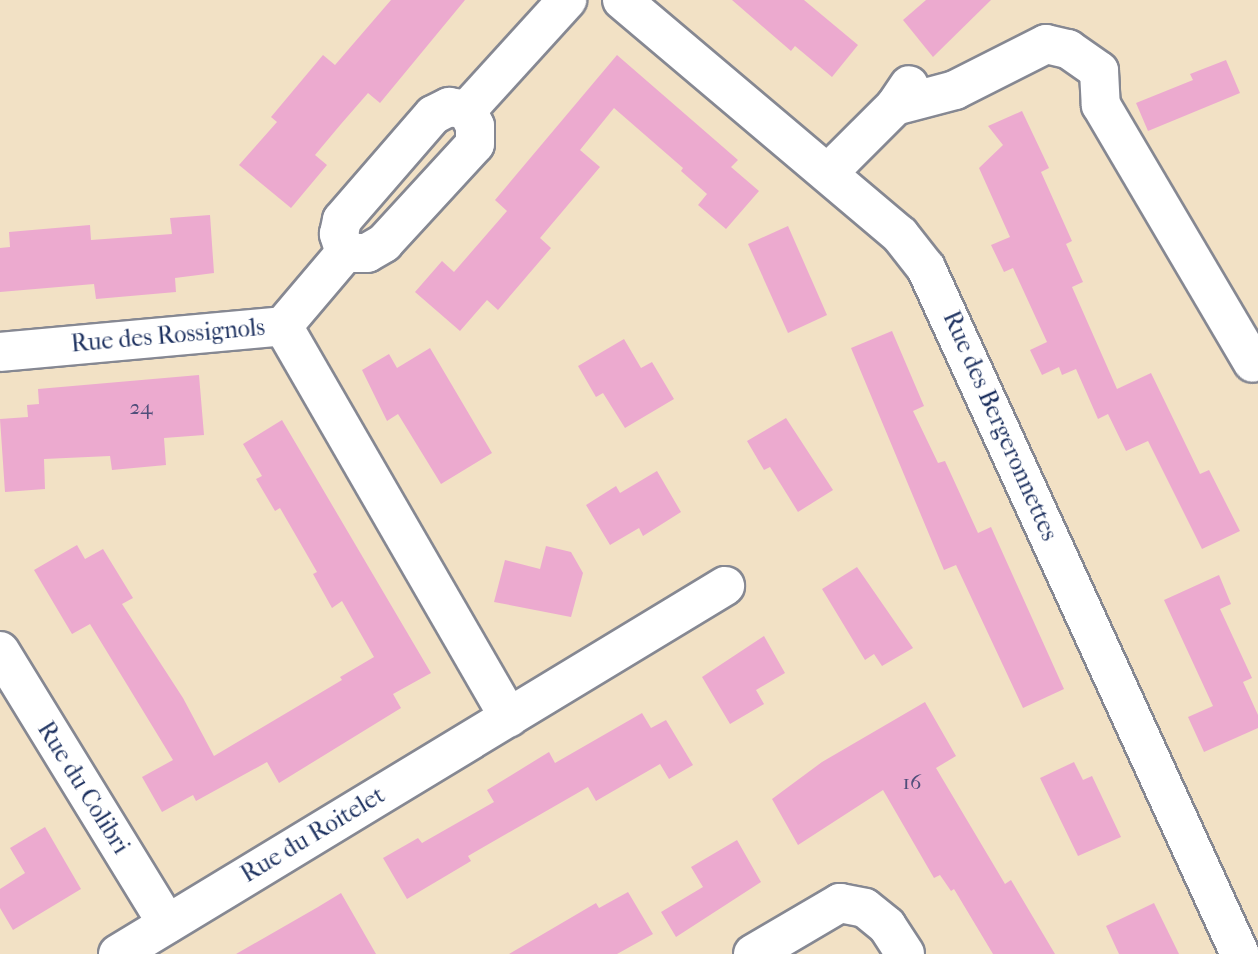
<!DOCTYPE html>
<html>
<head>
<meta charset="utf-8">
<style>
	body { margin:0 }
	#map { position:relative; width:1258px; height:954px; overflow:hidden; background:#f2e1c5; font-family:"IM FELL French Canon",serif }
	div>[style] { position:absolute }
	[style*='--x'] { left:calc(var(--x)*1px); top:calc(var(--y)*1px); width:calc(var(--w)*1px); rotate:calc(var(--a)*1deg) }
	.building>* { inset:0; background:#ecaacf }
	.roads { filter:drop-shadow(2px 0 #868892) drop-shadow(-2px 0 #868892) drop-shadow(0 2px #868892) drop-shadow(0 -2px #868892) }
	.minor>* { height:38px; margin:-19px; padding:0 19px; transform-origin:19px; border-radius:19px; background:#fff }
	span { translate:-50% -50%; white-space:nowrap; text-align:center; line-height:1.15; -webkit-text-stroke:5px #fff; paint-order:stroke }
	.number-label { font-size:21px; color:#4f4e7a }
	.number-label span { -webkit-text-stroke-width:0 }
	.street-label { font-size:24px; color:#1b2f5e }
</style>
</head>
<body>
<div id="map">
	<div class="building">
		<i style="clip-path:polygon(391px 0,465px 0,380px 103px,368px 93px,341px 124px,315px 155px,327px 165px,291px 208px,239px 165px,277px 122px,271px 117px,323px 55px,335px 65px)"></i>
		<i style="clip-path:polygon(732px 0,804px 0,858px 45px,832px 77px,795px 46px,791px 51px)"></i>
		<i style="clip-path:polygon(926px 0,991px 0,933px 57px,903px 20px)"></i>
		<i style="clip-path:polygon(617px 55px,738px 160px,731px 167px,759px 191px,726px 229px,698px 205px,707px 194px,681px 171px,683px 168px,614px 108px,580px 150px,600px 167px,540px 238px,551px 248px,498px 310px,487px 300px,460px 331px,415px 292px,442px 261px,454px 272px,507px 211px,495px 200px)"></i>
		<i style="clip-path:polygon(1226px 60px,1240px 93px,1148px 131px,1136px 103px,1193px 80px,1190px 74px)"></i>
		<i style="clip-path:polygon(1022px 111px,1049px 168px,1041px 172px,1072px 241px,1066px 244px,1083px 282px,1072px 287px,1117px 389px,1151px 373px,1200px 474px,1209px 470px,1240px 531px,1202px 549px,1148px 441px,1126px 451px,1108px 414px,1098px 419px,1076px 369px,1062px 375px,1059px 367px,1042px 375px,1030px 350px,1047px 342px,1013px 268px,1004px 272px,991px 245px,1010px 237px,979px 168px,1003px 145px,988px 126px)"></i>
		<i style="clip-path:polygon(210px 215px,214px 273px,175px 278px,176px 292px,96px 299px,94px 284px,0 292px,0 248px,10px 247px,9px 232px,90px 225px,91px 240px,172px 234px,170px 218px)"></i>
		<i style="clip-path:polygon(788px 226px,827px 315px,788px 333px,748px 244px)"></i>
		<i style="clip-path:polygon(892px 331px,924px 406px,913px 411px,938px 463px,945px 461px,978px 533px,991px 527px,1064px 689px,1023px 708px,956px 565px,944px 570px,851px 348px)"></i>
		<i style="clip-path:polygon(624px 339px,641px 368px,652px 362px,674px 399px,625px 428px,603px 393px,596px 397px,578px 366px)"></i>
		<i style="clip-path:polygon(430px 348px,492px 453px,441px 484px,398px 414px,387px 421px,362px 370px,389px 354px,397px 368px)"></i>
		<i style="clip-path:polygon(199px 375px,204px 435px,164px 438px,166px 465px,112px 470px,110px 456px,44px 459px,45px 489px,5px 492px,0 419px,28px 417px,27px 405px,39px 404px,38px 389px)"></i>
		<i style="clip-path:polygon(786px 418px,833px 490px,798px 512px,770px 467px,764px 470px,747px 441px)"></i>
		<i style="clip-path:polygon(282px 420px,431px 673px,393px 694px,401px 708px,279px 783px,267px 762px,196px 801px,193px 795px,162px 812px,142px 777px,173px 760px,90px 624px,72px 634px,34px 570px,77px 545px,85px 559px,103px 549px,133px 598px,122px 604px,183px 698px,214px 756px,342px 680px,340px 677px,374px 657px,342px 601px,332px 608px,313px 574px,317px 572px,280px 508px,275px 511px,256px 479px,262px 476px,243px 444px)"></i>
		<i style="clip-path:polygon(657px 471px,681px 512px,643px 536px,639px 528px,610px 545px,586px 505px,616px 486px,620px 493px)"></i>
		<i style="clip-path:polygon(546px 546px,571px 552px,583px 573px,571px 617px,494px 602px,505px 560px,540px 569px)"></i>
		<i style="clip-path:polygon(857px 567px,913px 648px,882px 666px,874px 654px,865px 660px,822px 589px)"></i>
		<i style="clip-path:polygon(1219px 575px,1231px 604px,1220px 609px,1252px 678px,1243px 682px,1258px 715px,1258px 728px,1204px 752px,1188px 717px,1213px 706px,1164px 600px)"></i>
		<i style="clip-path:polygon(764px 636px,785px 673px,756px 690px,764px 704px,730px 724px,702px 677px)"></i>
		<i style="clip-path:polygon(925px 702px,956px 756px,936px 768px,1005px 884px,1011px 880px,1055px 954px,993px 954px,954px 889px,951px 891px,940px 875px,934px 878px,883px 790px,798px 845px,772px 799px,822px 762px)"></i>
		<i style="clip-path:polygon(642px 713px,651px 728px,666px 720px,693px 765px,669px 779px,660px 764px,596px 801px,588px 787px,468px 856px,471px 861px,407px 899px,383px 858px,418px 838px,422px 843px,494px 802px,487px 790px,549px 752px,555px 763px)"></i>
		<i style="clip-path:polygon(1074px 762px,1083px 780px,1092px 776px,1121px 837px,1078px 856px,1040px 778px)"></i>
		<i style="clip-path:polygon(45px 827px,81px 889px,13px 930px,0 908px,0 889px,25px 873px,10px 848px)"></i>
		<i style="clip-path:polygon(737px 840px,761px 882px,676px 937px,661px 912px,703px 887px,691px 867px)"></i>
		<i style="clip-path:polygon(628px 892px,653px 934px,617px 954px,509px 954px,596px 903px,599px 908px)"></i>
		<i style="clip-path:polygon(341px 893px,376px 954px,236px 954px,318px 907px)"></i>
		<i style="clip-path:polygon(1154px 903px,1179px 954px,1119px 954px,1106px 926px)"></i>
	</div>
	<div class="roads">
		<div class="minor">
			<i style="--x:622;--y:0;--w:364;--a:40.2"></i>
			<i style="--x:900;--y:235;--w:42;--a:51.8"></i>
			<i style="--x:926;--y:268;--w:754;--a:65.41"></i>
			<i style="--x:895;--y:106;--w:62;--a:-14.9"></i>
			<i style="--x:955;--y:90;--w:102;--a:-26.8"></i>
			<i style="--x:1046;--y:44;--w:23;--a:13"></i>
			<i style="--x:1068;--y:49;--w:38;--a:35"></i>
			<i style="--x:1099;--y:71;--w:34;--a:87"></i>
			<i style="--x:1101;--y:105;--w:299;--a:59.5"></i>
			<i style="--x:467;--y:110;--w:149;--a:-47.7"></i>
			<i style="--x:828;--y:173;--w:95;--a:-45"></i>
			<i style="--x:895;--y:106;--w:25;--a:-56"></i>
			<i style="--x:345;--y:253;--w:20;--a:-108"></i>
			<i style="--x:339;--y:234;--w:14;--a:-78"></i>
			<i style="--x:342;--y:220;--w:139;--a:-49.1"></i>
			<i style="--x:433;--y:115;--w:18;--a:-27"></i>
			<i style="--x:449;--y:107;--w:18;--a:9"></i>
			<i style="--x:283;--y:326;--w:452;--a:60"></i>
			<i style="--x:0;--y:352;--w:284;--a:-5.2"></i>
			<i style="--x:283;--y:326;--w:96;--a:-49.7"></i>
			<i style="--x:345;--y:253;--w:22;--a:0"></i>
			<i style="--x:367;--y:253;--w:20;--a:-30"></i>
			<i style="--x:384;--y:243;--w:134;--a:-47.4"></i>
			<i style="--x:475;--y:144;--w:18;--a:-90"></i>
			<i style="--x:475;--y:126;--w:18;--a:-117"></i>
			<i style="--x:0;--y:651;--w:320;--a:58.5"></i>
			<i style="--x:118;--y:954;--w:710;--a:-31.23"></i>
			<i style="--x:753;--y:954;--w:101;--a:-30.4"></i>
			<i style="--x:840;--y:903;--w:25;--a:11"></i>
			<i style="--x:865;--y:908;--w:28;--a:39"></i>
			<i style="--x:887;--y:926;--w:33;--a:57"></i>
		</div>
	</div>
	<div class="number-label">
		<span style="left:141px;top:407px">24</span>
		<span style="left:912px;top:782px">16</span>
	</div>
	<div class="street-label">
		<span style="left:168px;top:336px;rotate:-5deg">Rue des Rossignols</span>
		<span style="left:1000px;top:426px;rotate:66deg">Rue des Bergeronnettes</span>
		<span style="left:83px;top:788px;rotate:58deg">Rue du Colibri</span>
		<span style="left:313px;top:835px;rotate:-31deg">Rue du Roitelet</span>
	</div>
</div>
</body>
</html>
